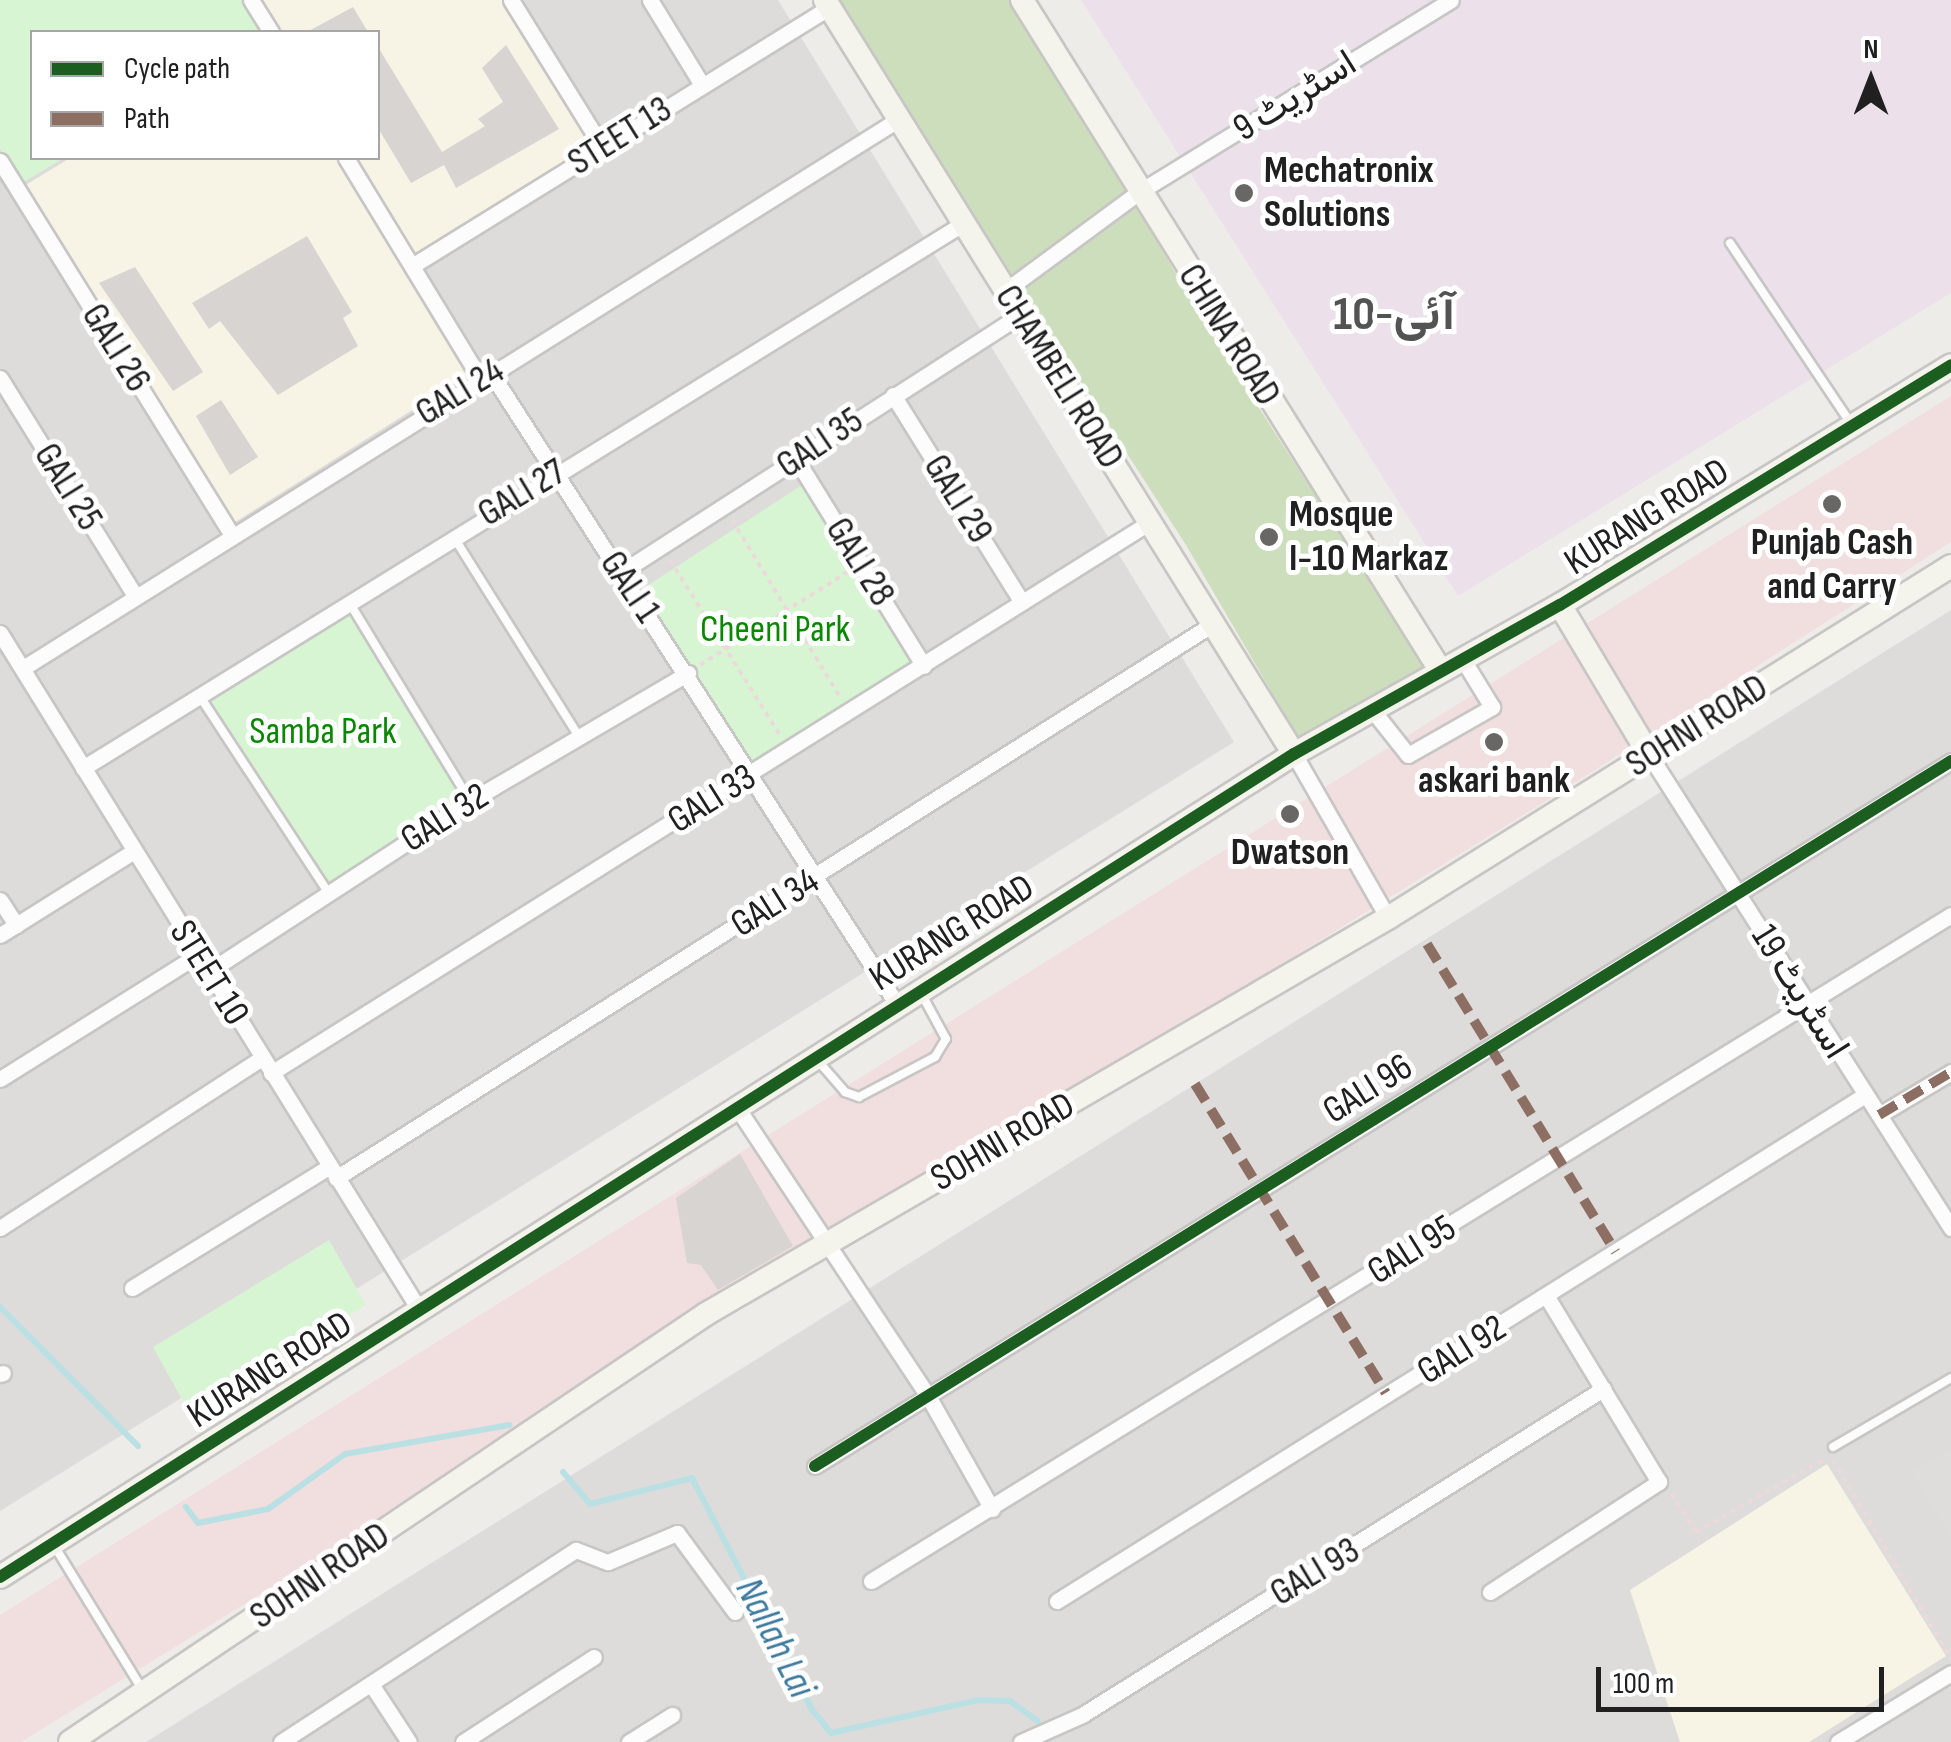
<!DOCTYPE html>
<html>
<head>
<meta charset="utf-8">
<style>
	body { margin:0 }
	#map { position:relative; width:1951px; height:1742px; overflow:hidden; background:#eeece9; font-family:"Sofia Sans Condensed",Vazirmatn,sans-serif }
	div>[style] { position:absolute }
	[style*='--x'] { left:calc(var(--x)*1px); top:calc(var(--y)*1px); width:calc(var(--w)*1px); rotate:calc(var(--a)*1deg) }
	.residential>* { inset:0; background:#dddcda }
	.commercial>* { inset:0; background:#f1dfdf }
	.industrial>* { inset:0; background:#ece1ea }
	.education>* { inset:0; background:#f7f4e5 }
	.forest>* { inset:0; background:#ccdebc }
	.park>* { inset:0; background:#d7f5d3 }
	.parking>* { inset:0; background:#dedddc }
	.stream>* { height:6px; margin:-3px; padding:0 3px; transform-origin:3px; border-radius:3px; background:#bae0e4 }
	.building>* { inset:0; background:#d7d4d2 }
	.path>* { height:4px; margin-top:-2px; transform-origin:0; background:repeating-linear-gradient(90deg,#ecd9da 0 5px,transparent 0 10px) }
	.roads { filter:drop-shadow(2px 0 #c7c6c5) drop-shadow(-2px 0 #c7c6c5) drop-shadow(0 2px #c7c6c5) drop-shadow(0 -2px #c7c6c5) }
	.lane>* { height:8px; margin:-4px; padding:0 4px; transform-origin:4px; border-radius:4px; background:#fcfcfc }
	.street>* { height:15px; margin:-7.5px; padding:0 7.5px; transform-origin:7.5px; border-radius:7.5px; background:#fcfcfc }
	.secondary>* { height:22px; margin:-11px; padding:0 11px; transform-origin:11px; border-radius:11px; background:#f5f4ec }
	.quiet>* { height:10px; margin-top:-5px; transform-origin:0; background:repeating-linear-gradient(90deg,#8d6e63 0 20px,transparent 0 30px) }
	.cycleway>* { height:12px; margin:-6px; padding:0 6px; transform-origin:6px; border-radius:6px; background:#1b5e20 }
	.dots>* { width:28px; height:28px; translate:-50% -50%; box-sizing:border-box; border:5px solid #fff; border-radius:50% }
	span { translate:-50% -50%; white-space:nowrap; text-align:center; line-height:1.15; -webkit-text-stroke:10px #fff; paint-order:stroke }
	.street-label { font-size:38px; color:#202020 }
	.poi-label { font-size:38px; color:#202020; font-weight:700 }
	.left { translate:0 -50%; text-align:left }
	.park-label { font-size:38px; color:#0a8804 }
	.water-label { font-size:40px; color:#3d7a9e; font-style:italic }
	.district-label { font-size:48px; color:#535353; font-weight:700 }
	.legend { position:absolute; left:30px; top:30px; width:350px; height:130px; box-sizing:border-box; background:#fff; border:2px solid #a6a6a6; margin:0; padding:12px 18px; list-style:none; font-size:30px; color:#202020 }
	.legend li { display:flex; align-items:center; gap:20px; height:50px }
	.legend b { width:50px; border:2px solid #a6a6a6 }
	.north { position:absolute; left:1821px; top:30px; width:100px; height:100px; -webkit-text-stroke:8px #fff; paint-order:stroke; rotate:0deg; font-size:28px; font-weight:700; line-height:40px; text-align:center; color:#202020 }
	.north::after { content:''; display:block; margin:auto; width:35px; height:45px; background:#202020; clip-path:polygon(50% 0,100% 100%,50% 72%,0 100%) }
	.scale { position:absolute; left:1596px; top:1667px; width:288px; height:45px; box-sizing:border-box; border:5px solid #202020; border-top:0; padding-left:12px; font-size:30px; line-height:35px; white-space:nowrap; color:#202020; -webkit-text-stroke:8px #fff; paint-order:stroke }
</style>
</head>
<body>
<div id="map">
	<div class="residential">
		<i style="clip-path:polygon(evenodd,0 0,778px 0,1234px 742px,0 1511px,0 0,32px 32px,378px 32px,378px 158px,32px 158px,32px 32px)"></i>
		<i style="clip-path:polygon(1951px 610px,1951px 1742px,146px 1742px)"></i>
	</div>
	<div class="commercial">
		<i style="clip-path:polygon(1951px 396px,1951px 542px,1570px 786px,21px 1742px,0 1742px,0 1615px)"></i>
	</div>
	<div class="industrial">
		<i style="clip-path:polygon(1081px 0,1951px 0,1951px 293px,1458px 596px)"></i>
	</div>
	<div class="education">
		<i style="clip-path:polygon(258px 0,504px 0,593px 145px,412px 256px,353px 158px,378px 158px,378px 32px,278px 32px)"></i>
		<i style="clip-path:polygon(70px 158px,338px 158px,469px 374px,232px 524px,24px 186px)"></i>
		<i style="clip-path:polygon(1827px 1464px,1946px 1656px,1809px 1742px,1680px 1742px,1630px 1590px)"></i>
	</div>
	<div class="forest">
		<i style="clip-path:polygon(835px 0,1015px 0,1215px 340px,1426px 667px,1300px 741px,1186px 545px)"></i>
	</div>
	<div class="park">
		<i style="clip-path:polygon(0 0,242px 0,262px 32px,32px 32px,32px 158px,64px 158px,22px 183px,0 149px)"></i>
		<i style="clip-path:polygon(802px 485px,923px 669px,748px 781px,633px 595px)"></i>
		<i style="clip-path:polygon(350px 613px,469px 808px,328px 897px,204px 706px)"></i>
		<i style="clip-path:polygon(329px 1240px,366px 1305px,189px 1412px,153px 1347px)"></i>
	</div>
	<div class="parking">
		<i style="clip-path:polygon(1951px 1449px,1951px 1536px,1912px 1472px)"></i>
	</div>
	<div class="stream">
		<i style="--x:0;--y:1307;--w:196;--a:45.2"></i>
		<i style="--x:563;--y:1472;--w:42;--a:49.8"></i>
		<i style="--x:590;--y:1504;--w:105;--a:-14.3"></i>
		<i style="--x:692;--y:1478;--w:263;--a:62.6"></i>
		<i style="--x:813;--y:1711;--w:28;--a:51"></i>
		<i style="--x:831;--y:1733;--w:152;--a:-12.6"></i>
		<i style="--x:979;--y:1700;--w:31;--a:2"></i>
		<i style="--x:1010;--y:1701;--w:34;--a:36"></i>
		<i style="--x:186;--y:1507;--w:20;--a:53"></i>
		<i style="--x:198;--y:1523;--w:71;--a:-11.3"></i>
		<i style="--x:268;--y:1509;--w:95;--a:-35.5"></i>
		<i style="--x:345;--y:1454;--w:167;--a:-10"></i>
	</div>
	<div class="building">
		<i style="clip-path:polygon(353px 7px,368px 32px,307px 32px)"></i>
		<i style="clip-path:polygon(506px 45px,559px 129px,456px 188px,444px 165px,411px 183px,378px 128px,378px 47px,442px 152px,485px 126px,478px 119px,503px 102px,482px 68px)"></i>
		<i style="clip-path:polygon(307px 236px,352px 312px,343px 318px,358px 346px,278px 395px,220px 321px,209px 329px,192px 303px)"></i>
		<i style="clip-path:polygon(135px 267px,203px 372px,173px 391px,99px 283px)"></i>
		<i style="clip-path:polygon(221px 400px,258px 457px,230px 475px,196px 416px)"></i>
		<i style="clip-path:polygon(740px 1154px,793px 1246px,718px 1290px,701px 1265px,687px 1263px,676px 1198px)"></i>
	</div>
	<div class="path">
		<i style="--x:732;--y:520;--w:205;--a:58.6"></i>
		<i style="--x:670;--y:560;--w:205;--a:57.9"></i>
		<i style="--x:700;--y:665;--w:176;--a:-32.2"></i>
		<i style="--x:1833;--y:1460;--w:229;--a:59.3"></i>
		<i style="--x:1671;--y:1494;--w:45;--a:56.7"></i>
		<i style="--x:1696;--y:1532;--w:150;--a:-29.6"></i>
	</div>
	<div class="roads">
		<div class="lane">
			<i style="--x:1730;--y:243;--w:216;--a:56.2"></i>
			<i style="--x:455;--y:539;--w:231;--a:57.9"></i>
			<i style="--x:349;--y:602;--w:233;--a:58.7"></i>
			<i style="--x:199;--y:695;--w:235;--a:56.8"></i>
			<i style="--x:819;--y:1062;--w:40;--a:49"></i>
			<i style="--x:845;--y:1092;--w:15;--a:20"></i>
			<i style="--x:859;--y:1097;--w:86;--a:-27.8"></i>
			<i style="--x:935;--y:1057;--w:21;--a:-59"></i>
			<i style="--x:946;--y:1039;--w:52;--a:-118.5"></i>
			<i style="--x:1833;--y:1447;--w:137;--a:-30.3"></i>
			<i style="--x:55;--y:1547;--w:167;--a:58.5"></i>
		</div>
		<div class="street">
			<i style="--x:251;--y:0;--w:38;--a:58"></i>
			<i style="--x:511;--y:0;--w:173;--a:58.2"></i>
			<i style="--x:650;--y:0;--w:100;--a:58.5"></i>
			<i style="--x:346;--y:158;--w:258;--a:58.7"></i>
			<i style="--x:0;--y:161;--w:439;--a:58.2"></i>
			<i style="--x:412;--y:266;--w:491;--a:-31.8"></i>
			<i style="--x:1006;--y:290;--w:165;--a:-36.4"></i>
			<i style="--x:1139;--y:192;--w:366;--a:-31.6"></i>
			<i style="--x:491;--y:373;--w:749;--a:57.26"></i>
			<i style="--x:0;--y:378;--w:256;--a:58.2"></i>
			<i style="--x:893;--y:395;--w:244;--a:58.1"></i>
			<i style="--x:796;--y:459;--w:243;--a:58.3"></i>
			<i style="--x:620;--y:573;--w:477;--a:-32.8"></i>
			<i style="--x:0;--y:633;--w:798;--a:58.22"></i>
			<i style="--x:23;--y:668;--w:1034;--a:-32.08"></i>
			<i style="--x:1370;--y:707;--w:61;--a:51.6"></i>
			<i style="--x:1408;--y:755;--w:97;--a:-29.7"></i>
			<i style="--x:1492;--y:707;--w:57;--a:-121.5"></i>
			<i style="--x:1294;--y:754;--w:189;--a:60.2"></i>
			<i style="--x:1650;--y:756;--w:560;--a:57.47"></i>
			<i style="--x:83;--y:768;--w:1036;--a:-31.74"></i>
			<i style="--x:0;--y:900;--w:30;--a:57"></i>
			<i style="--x:0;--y:935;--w:158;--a:-32.1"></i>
			<i style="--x:208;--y:972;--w:313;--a:-33.1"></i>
			<i style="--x:470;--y:801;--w:253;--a:-30.4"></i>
			<i style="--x:271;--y:1073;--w:1037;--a:-32.08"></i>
			<i style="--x:0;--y:1079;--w:234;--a:-32.1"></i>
			<i style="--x:738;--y:1109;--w:344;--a:56.5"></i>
			<i style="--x:928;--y:1396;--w:130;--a:60.5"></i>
			<i style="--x:1879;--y:1115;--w:84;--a:-30.8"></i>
			<i style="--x:336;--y:1178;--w:1035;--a:-32.29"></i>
			<i style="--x:0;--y:1228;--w:312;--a:-33"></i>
			<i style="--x:132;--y:1288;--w:231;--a:-31.6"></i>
			<i style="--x:0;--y:1374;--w:3;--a:-18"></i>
			<i style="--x:815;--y:1466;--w:1337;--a:-31.82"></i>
			<i style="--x:871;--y:1581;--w:1269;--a:-31.66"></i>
			<i style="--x:1490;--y:1592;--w:202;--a:-33.1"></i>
			<i style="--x:1659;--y:1482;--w:216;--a:-121.2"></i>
			<i style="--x:1057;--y:1601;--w:953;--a:-32.06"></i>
			<i style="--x:371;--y:1684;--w:69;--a:56.8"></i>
			<i style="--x:281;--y:1742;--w:352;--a:-33.1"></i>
			<i style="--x:576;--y:1550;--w:34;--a:21"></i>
			<i style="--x:608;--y:1562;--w:75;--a:-22.8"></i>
			<i style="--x:677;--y:1533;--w:98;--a:53.7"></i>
			<i style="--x:463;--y:1742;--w:156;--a:-33"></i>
			<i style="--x:629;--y:1742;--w:51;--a:-32.1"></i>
			<i style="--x:1021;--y:1742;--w:67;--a:-23.9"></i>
			<i style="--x:1082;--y:1715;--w:615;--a:-32.04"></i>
			<i style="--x:1838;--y:1742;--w:132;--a:-31.4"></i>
		</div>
		<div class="secondary">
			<i style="--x:825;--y:0;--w:888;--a:58.12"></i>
			<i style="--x:1022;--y:0;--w:787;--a:58.03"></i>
			<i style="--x:1560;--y:605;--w:176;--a:59.2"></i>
			<i style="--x:0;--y:1577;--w:1534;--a:-32.46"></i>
			<i style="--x:1294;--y:754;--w:305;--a:-29.3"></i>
			<i style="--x:1560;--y:605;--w:459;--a:-31.5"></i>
			<i style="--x:70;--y:1742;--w:767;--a:-33.94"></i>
			<i style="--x:706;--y:1314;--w:789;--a:-30.14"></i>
			<i style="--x:1388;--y:918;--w:664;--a:-32.01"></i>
		</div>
	</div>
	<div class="quiet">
		<i style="--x:1427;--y:944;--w:361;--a:58.5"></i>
		<i style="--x:1195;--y:1084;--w:363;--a:58.3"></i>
		<i style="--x:1879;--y:1115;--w:84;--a:-30.8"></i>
	</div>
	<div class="cycleway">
		<i style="--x:815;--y:1466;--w:1337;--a:-31.82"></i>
		<i style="--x:0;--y:1577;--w:1534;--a:-32.46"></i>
		<i style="--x:1294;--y:754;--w:305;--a:-29.3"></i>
		<i style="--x:1560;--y:605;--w:459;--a:-31.5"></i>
	</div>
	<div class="dots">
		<i style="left:1244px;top:193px;background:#686766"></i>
		<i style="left:1832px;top:504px;background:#686766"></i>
		<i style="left:1269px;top:537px;background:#686766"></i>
		<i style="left:1494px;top:742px;background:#686766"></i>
		<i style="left:1290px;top:814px;background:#686766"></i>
	</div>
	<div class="street-label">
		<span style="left:1295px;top:96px;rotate:-32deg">اسٹریٹ 9</span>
		<span style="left:620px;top:136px;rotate:-32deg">STEET 13</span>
		<span style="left:1229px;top:335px;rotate:58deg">CHINA ROAD</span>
		<span style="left:116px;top:348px;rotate:58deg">GALI 26</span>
		<span style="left:1059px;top:377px;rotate:58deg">CHAMBELI ROAD</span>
		<span style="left:460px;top:392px;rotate:-31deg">GALI 24</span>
		<span style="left:820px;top:443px;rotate:-34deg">GALI 35</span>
		<span style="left:68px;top:487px;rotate:58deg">GALI 25</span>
		<span style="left:522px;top:493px;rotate:-31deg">GALI 27</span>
		<span style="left:958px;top:499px;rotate:58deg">GALI 29</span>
		<span style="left:1647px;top:517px;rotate:-32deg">KURANG ROAD</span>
		<span style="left:860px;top:562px;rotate:58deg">GALI 28</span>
		<span style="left:630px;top:587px;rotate:56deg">GALI 1</span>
		<span style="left:1697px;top:726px;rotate:-32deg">SOHNI ROAD</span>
		<span style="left:712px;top:799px;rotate:-32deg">GALI 33</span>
		<span style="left:445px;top:818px;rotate:-32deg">GALI 32</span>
		<span style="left:775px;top:903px;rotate:-32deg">GALI 34</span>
		<span style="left:952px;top:933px;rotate:-32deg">KURANG ROAD</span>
		<span style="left:209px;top:973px;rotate:58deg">STEET 10</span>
		<span style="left:1800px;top:992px;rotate:58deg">اسٹریٹ 19</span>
		<span style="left:1368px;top:1089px;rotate:-32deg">GALI 96</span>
		<span style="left:1003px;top:1142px;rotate:-30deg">SOHNI ROAD</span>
		<span style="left:1412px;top:1250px;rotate:-32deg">GALI 95</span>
		<span style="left:1462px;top:1350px;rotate:-32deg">GALI 92</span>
		<span style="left:270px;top:1370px;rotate:-32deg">KURANG ROAD</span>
		<span style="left:1315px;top:1572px;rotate:-31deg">GALI 93</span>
		<span style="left:320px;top:1576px;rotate:-34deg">SOHNI ROAD</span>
	</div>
	<div class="poi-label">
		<span class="left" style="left:1264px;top:193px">Mechatronix<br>Solutions</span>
		<span class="left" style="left:1289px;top:537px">Mosque<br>I-10 Markaz</span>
		<span style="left:1832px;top:565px">Punjab Cash<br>and Carry</span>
		<span style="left:1494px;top:781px">askari bank</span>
		<span style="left:1290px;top:853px">Dwatson</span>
	</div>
	<div class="park-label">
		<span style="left:775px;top:630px">Cheeni Park</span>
		<span style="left:323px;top:732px">Samba Park</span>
	</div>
	<div class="water-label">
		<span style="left:775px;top:1638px;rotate:63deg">Nallah Lai</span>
	</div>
	<div class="district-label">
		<span style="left:1394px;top:315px">آئی-10</span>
	</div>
	<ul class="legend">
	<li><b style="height:12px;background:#1b5e20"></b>Cycle path</li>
	<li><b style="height:12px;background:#8d6e63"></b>Path</li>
	</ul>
	<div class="north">N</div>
	<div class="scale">100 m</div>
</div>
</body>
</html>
